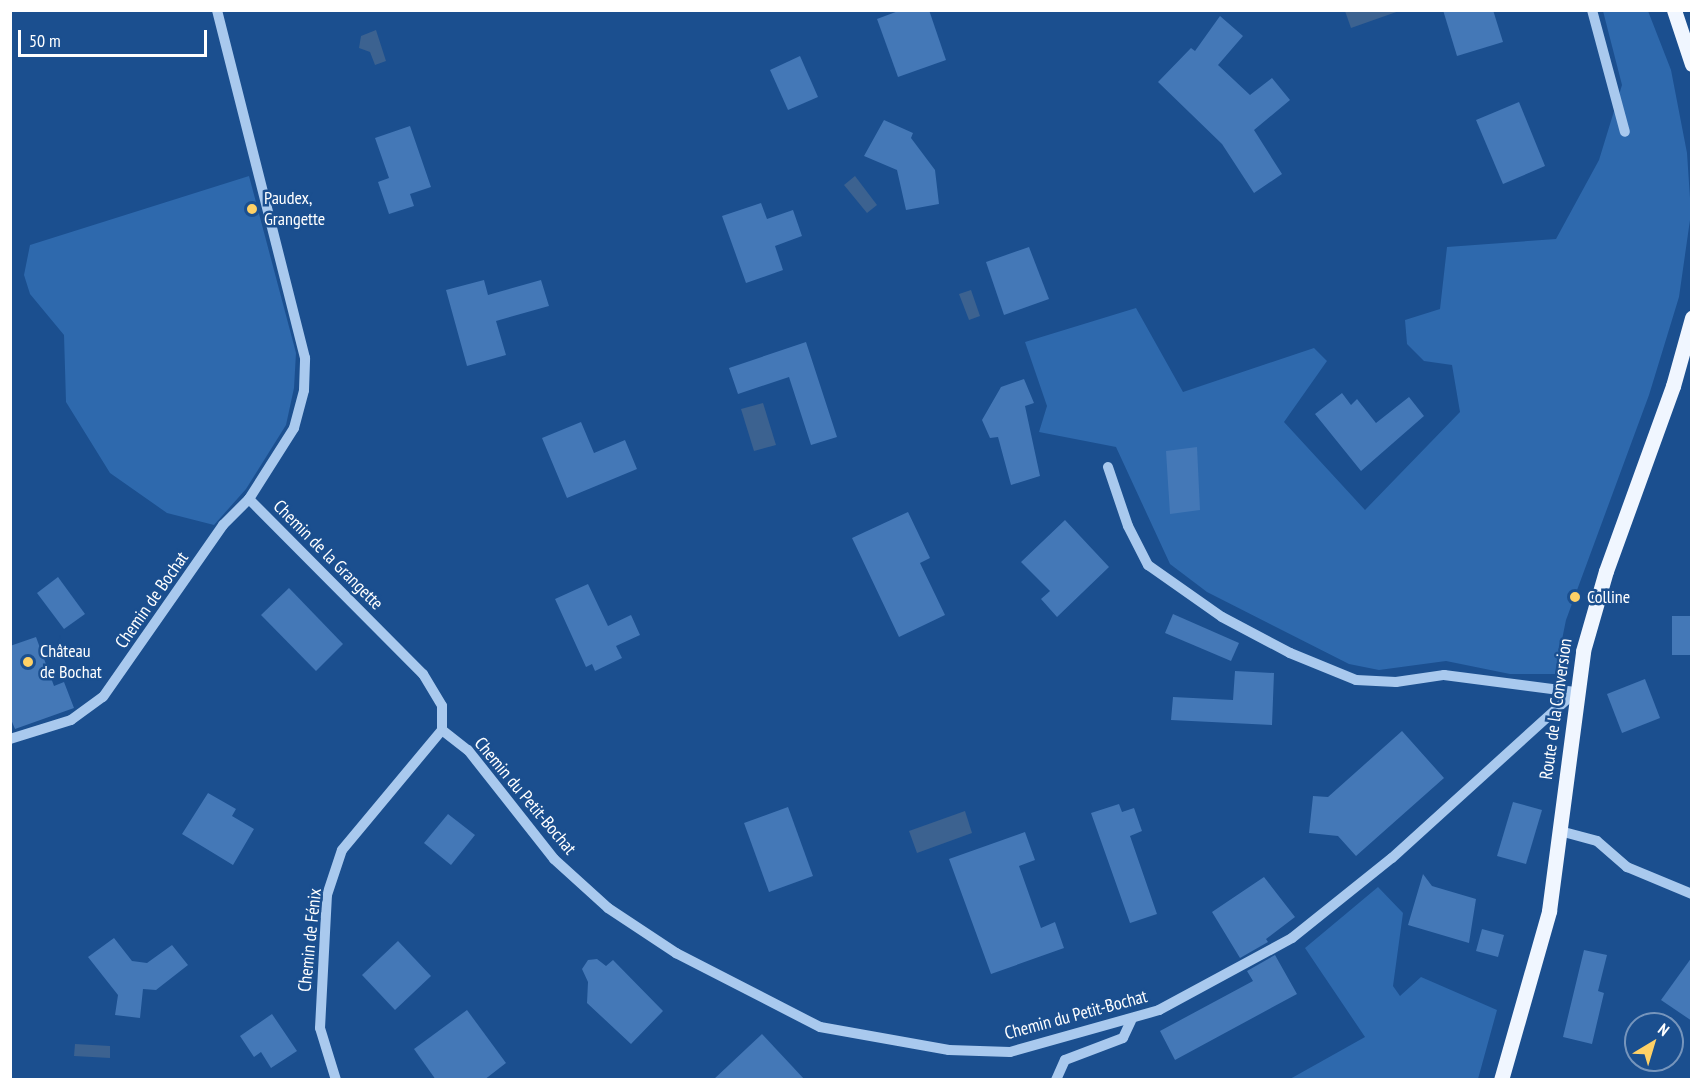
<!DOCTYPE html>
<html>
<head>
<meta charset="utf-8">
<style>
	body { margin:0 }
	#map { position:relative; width:1702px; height:1090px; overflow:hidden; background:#1b4f8f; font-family:"PT Sans Narrow",sans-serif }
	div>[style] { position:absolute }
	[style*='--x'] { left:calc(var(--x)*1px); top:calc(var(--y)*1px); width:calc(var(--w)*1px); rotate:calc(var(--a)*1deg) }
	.green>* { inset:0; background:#2e69ad }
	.water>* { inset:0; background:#3c6290 }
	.building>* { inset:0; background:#4478b7 }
	.minor>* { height:10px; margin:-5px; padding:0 5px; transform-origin:5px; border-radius:5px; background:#a9c9ee }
	.major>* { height:15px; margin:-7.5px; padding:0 7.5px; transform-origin:7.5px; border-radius:7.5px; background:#f0f6ff }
	.dots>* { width:16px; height:16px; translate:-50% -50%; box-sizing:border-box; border:3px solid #1b4f8f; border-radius:50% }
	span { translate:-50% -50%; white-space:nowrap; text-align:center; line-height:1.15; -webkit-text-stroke:5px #1b4f8f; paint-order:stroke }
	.poi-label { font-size:18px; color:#fff }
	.left { translate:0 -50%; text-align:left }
	.street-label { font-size:18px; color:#fff }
	.frame { position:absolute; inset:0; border:12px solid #fff; pointer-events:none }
	.north { position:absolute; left:1624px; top:1012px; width:60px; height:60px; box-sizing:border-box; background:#1b4f8f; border:2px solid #7695bc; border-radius:50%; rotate:38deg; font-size:16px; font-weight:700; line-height:24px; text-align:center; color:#fff }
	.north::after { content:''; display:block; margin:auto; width:21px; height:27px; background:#ffd166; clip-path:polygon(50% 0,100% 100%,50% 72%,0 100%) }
	.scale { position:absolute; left:18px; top:30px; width:189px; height:27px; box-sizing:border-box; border:3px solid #fff; border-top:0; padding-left:8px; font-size:18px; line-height:21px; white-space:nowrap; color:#fff; -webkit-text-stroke:4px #1b4f8f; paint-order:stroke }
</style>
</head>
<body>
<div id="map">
	<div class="green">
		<i style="clip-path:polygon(1603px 11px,1648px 11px,1671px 70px,1687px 153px,1691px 213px,1679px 297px,1649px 395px,1566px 620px,1555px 674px,1510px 674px,1446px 661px,1379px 670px,1349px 664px,1207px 592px,1170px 564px,1116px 447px,1039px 432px,1047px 406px,1025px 342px,1136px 308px,1183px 392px,1314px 348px,1327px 361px,1284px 422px,1365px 510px,1460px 412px,1452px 365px,1424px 361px,1407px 344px,1405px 320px,1440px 309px,1447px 247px,1556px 239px,1599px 160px,1622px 85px)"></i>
		<i style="clip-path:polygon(249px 176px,296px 353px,294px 388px,286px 425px,246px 489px,214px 525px,167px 513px,110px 473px,66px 402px,64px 335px,30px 294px,24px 275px,30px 245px)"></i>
		<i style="clip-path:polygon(1378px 887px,1403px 913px,1393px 986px,1400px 996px,1421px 977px,1497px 1010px,1478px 1079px,1290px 1079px,1365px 1037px,1305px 948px)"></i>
	</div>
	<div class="water">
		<i style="clip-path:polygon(1402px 10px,1351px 28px,1345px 11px,1345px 10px)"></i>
		<i style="clip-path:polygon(376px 30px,386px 61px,375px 65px,370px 52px,359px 48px,361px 36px)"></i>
		<i style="clip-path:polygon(855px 176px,877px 205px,867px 213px,844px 185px)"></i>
		<i style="clip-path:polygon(971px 290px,980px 316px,969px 320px,959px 294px)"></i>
		<i style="clip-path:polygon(763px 403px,776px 445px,754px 451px,741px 409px)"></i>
		<i style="clip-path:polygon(965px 811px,972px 833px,917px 853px,909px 831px)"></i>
		<i style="clip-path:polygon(75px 1044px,110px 1046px,110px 1058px,74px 1056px)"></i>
	</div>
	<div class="building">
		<i style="clip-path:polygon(901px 10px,929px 10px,946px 60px,898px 77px,877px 19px)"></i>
		<i style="clip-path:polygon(1443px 10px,1493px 10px,1503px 42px,1457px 56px)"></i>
		<i style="clip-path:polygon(1220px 16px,1243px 36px,1218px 65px,1250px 95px,1272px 78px,1290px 100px,1254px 130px,1282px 174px,1254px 193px,1222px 144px,1158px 82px,1191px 48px,1195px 51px)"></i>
		<i style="clip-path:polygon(800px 56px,818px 97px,788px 110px,770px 70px)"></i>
		<i style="clip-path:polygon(1519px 102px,1545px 166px,1503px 184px,1476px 120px)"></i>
		<i style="clip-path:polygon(884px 120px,913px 133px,911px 138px,935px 170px,939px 204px,906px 210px,897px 170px,864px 156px)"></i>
		<i style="clip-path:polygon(410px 126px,431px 187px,410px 194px,414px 206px,389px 214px,378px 182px,389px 178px,375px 138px)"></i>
		<i style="clip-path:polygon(761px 203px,767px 219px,793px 210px,802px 236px,775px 246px,783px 270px,746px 283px,722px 216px)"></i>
		<i style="clip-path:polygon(1029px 247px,1049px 299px,1004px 315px,986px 262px)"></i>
		<i style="clip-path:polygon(484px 280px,488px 295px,541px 280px,549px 306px,496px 321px,506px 355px,467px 366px,446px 290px)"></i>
		<i style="clip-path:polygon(806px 342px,837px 437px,811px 445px,789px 377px,738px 394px,729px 368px)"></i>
		<i style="clip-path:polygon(1024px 379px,1034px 403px,1025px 406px,1040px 476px,1011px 485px,998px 437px,990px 438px,982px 420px,1001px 387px)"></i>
		<i style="clip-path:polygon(1342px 393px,1351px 405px,1357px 399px,1376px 423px,1409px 397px,1424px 416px,1361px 471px,1315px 414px)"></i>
		<i style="clip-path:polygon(581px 422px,594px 453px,625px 440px,637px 469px,567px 498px,542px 438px)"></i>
		<i style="clip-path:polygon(1197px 447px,1200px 510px,1170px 514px,1166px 451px)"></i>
		<i style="clip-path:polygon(908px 512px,930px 558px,920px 563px,945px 615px,899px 637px,852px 538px)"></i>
		<i style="clip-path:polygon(1065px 520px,1109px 567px,1057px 617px,1041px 599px,1050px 591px,1021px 562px)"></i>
		<i style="clip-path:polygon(58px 577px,85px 614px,64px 629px,37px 593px)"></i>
		<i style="clip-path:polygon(588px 584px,608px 626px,631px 615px,640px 635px,616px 646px,622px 658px,595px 671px,592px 664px,586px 667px,555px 599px)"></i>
		<i style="clip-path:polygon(289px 588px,343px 644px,316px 671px,261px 615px)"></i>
		<i style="clip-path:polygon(1173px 614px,1239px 643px,1231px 661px,1165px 633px)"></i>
		<i style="clip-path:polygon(1672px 616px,1692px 616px,1692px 655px,1672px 655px)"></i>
		<i style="clip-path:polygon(36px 637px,54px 686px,64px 682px,74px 708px,15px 729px,10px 717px,10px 646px)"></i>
		<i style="clip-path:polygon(1235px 671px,1274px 673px,1272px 725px,1171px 720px,1173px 697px,1233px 700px)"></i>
		<i style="clip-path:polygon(1645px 679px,1660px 718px,1622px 733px,1607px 694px)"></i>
		<i style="clip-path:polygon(1402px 731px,1444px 778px,1356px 856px,1338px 836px,1309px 833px,1313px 796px,1328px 797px)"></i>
		<i style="clip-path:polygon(208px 793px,236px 809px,232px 816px,254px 829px,233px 865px,182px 834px)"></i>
		<i style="clip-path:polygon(1513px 802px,1542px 810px,1526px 864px,1497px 856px)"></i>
		<i style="clip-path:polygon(1119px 804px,1122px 812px,1134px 808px,1142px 831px,1130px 836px,1157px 914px,1130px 923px,1091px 813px)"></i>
		<i style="clip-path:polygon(788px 807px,813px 876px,769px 892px,744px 823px)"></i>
		<i style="clip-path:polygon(448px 814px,475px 835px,451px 865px,424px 843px)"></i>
		<i style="clip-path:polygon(1025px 832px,1035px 860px,1019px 866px,1041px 928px,1055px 922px,1064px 948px,991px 974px,949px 859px)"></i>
		<i style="clip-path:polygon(1423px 874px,1432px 886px,1476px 899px,1469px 943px,1408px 925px)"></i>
		<i style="clip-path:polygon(1264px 877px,1295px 917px,1266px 939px,1268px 942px,1240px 958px,1212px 912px)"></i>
		<i style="clip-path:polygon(1482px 929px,1504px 935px,1498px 957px,1476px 951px)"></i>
		<i style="clip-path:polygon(114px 938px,132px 961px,147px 963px,172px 945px,188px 965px,156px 990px,143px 989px,140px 1018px,115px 1015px,118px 995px,88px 957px)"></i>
		<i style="clip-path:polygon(398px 941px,431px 976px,395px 1010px,362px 975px)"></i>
		<i style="clip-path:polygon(1584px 950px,1607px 955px,1598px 991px,1604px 993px,1592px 1044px,1563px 1037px)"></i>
		<i style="clip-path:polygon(1275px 955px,1297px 994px,1175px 1060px,1160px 1031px,1253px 981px,1247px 971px)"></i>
		<i style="clip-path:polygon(1692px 957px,1692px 1021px,1661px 1000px)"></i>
		<i style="clip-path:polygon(597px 959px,606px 966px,613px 960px,663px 1011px,631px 1044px,587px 1003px,588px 982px,582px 969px,588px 960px)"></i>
		<i style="clip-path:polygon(467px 1010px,506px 1063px,484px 1080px,436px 1080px,414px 1049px)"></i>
		<i style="clip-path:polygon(272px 1014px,297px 1051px,271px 1068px,261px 1052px,254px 1057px,240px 1036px)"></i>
		<i style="clip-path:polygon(762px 1034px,805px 1080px,713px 1080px)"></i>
	</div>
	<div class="minor">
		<i style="--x:1592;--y:10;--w:126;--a:74.9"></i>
		<i style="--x:1108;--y:467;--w:62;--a:71.3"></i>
		<i style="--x:1128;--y:526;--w:44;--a:62.9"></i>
		<i style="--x:1148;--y:565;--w:90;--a:35.1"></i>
		<i style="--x:1222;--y:617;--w:77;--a:27.9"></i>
		<i style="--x:1290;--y:653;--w:71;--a:22.2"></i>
		<i style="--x:1356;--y:680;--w:40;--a:2.9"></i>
		<i style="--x:1396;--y:682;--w:49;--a:-8.3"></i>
		<i style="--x:1444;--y:675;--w:132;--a:7.4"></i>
		<i style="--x:249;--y:499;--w:247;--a:45.2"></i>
		<i style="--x:423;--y:674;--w:37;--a:59"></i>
		<i style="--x:442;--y:706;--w:24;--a:90"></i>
		<i style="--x:442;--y:730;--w:33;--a:38"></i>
		<i style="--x:468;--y:750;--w:139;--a:51.7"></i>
		<i style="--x:554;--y:859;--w:73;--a:42.2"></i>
		<i style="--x:608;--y:908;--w:82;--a:33.5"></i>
		<i style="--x:676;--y:953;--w:162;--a:27.2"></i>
		<i style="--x:820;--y:1027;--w:131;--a:10.1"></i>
		<i style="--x:949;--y:1050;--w:61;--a:1.9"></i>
		<i style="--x:1010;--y:1052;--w:155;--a:-15.7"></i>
		<i style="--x:1159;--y:1010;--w:151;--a:-28.4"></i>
		<i style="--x:1292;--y:938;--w:128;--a:-38.7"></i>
		<i style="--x:1392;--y:858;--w:247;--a:-42.2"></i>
		<i style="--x:10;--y:739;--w:64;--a:-17.3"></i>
		<i style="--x:71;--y:720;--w:39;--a:-36"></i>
		<i style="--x:103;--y:697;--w:210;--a:-55.1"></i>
		<i style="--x:223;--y:525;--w:37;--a:-45"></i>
		<i style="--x:249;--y:499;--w:84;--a:-57.6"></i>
		<i style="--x:294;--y:428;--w:39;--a:-75"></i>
		<i style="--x:304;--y:390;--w:32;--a:-88"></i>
		<i style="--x:305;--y:358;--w:359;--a:-104.2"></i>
		<i style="--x:1560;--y:831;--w:38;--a:15"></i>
		<i style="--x:1597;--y:841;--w:40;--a:41"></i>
		<i style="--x:1627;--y:867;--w:70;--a:22.6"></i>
		<i style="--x:336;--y:1080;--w:54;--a:-107.1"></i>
		<i style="--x:320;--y:1028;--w:133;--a:-87"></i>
		<i style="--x:327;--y:895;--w:47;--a:-71.6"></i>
		<i style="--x:342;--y:850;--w:156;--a:-50.2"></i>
		<i style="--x:1056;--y:1080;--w:22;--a:-66"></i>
		<i style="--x:1065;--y:1060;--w:62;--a:-20.8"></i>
		<i style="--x:1123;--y:1038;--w:21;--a:-65"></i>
	</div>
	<div class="major">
		<i style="--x:1674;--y:10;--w:57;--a:71.6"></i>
		<i style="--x:1501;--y:1080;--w:176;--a:-74.1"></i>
		<i style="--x:1549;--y:911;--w:262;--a:-82.5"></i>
		<i style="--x:1583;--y:651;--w:83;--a:-74"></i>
		<i style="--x:1606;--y:571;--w:197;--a:-70.1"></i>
		<i style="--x:1673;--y:386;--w:71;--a:-74.4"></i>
	</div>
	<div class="dots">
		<i style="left:252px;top:209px;background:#ffd166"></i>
		<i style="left:1575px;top:597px;background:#ffd166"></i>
		<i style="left:28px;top:662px;background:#ffd166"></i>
	</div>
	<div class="poi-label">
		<span class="left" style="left:264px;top:209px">Paudex,<br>Grangette</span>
		<span class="left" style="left:1587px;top:597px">Colline</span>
		<span class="left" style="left:40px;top:662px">Château<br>de Bochat</span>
	</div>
	<div class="street-label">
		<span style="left:328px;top:555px;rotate:45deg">Chemin de la Grangette</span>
		<span style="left:152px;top:600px;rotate:-55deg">Chemin de Bochat</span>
		<span style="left:1556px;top:709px;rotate:-82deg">Route de la Conversion</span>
		<span style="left:525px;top:796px;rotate:50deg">Chemin du Petit-Bochat</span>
		<span style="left:310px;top:940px;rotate:-84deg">Chemin de Fénix</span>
		<span style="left:1076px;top:1015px;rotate:-15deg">Chemin du Petit-Bochat</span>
	</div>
	<div class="frame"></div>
	<div class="north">N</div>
	<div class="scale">50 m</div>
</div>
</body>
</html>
